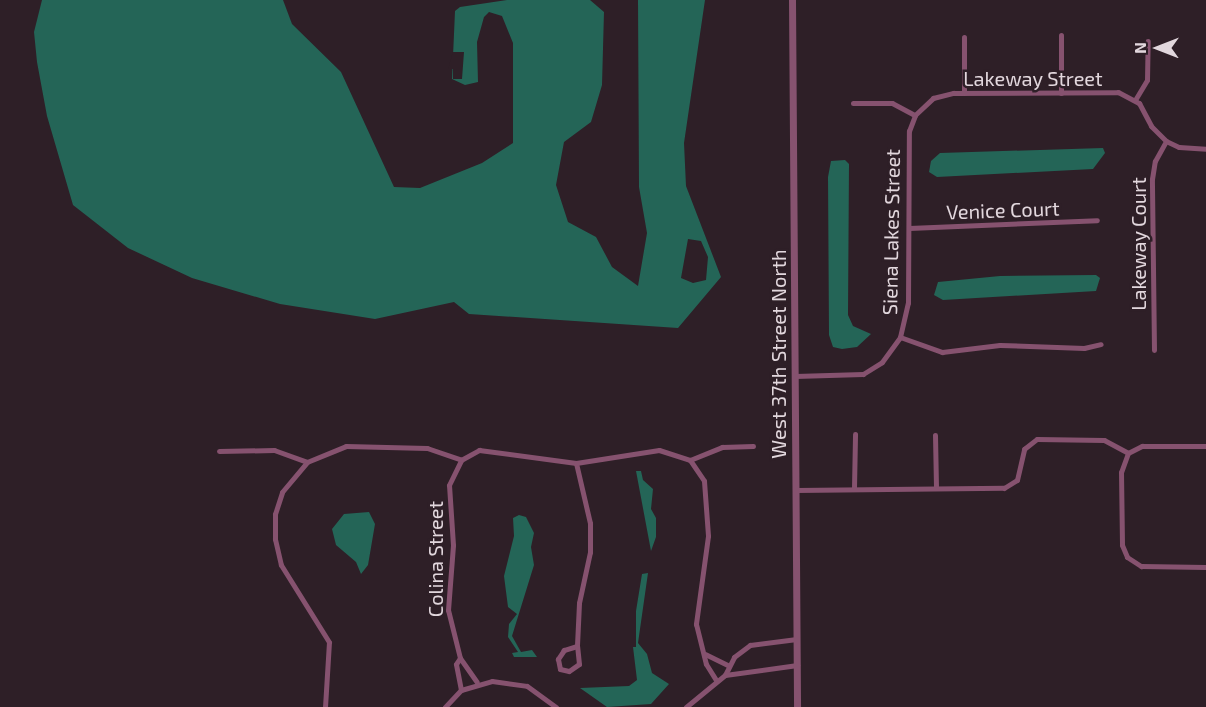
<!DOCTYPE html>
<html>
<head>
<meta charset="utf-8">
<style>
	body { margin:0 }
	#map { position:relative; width:1206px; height:707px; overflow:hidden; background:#2e1f27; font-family:"Exo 2",sans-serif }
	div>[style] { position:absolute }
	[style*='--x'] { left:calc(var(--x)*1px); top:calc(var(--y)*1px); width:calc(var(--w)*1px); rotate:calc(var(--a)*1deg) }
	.water>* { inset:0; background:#246557 }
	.pier>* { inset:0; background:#2e1f27 }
	.minor>* { height:5px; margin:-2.5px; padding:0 2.5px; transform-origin:2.5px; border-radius:2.5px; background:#86526f }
	.tertiary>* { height:7px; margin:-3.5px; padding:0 3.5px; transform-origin:3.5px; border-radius:3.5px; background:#86526f }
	span { translate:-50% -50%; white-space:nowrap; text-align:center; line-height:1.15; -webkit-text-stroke:5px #2e1f27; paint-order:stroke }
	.street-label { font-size:20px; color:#e2d7dd }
	.north { position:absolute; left:1128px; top:18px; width:60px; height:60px; -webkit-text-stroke:4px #2e1f27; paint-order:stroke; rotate:270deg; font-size:16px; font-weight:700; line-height:24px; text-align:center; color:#e2d7dd }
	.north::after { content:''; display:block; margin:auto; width:21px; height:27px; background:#e2d7dd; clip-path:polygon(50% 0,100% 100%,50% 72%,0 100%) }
</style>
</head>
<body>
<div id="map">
	<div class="water">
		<i style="clip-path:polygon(evenodd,42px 0,283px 0,292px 24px,341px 72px,394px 187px,420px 188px,482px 163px,513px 143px,513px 43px,502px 16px,489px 12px,484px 17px,477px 42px,478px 82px,465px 85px,452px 79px,455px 11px,460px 7px,507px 0,590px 0,604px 12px,602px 85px,591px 122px,564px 142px,556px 185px,568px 222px,596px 237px,612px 267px,638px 286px,647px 233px,639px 187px,638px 0,705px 0,684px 143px,686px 186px,721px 277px,678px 328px,469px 314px,454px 302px,375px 319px,280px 304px,192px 278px,128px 248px,73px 205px,47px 116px,37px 62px,34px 32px,42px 0,688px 239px,701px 241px,708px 257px,706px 280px,693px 283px,681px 278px,688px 239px)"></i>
		<i style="clip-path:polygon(1103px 148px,1105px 153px,1093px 169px,937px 177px,929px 172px,931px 161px,940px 153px)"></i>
		<i style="clip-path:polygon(845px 160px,849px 164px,848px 315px,853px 326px,871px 334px,857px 347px,842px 349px,833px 347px,829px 335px,828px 177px,831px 161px)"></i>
		<i style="clip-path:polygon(1096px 275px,1100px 278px,1096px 291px,943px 300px,934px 295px,938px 282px,1000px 276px)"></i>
		<i style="clip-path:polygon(636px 471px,641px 471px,643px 480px,653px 489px,651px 509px,656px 518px,656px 537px,651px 551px)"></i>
		<i style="clip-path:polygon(369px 512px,375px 524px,368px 565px,361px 574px,356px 562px,336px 545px,332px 529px,344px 514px)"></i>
		<i style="clip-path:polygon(519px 515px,526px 517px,534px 533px,531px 547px,534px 565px,512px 636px,521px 652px,532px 650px,537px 657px,514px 657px,512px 653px,518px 652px,508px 637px,509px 624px,517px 614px,508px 607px,504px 576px,514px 536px,513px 518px)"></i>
		<i style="clip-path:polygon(648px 573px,638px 643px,647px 654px,652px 673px,669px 684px,651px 704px,607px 707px,580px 688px,629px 686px,637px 680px,633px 647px,636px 647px,636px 611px,642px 574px)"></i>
	</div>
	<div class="pier">
		<i style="clip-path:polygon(453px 52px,464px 52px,462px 79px,453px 79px,453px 69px,448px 69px)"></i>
	</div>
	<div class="minor">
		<i style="--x:1061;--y:35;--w:58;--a:90"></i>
		<i style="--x:964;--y:37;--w:56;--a:90"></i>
		<i style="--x:1135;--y:100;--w:23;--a:-59"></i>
		<i style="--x:1147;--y:80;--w:39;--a:-89"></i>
		<i style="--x:853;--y:103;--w:39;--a:0"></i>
		<i style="--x:892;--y:103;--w:26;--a:28"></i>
		<i style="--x:909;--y:228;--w:188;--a:-2.4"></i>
		<i style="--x:900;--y:337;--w:45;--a:19.7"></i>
		<i style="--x:942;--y:352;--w:58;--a:-6.9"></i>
		<i style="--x:1000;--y:345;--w:84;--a:2"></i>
		<i style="--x:1084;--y:348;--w:17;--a:-13"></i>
		<i style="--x:1154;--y:350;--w:171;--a:-90.7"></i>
		<i style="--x:1152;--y:179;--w:18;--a:-81"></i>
		<i style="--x:1155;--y:161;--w:23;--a:-61"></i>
		<i style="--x:795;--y:376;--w:68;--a:-1.7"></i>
		<i style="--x:863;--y:374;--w:22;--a:-32"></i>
		<i style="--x:882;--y:362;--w:31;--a:-54"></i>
		<i style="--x:900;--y:337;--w:35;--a:-77"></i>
		<i style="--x:908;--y:303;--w:172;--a:-89.7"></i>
		<i style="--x:909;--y:131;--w:17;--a:-69"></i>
		<i style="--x:915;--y:115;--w:25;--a:-43"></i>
		<i style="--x:933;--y:98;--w:21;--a:-14"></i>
		<i style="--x:953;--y:93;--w:165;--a:-0.3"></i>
		<i style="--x:1118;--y:92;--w:24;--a:28"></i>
		<i style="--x:1139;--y:103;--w:26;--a:62"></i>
		<i style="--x:1151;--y:126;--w:21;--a:45"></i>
		<i style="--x:1166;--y:141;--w:14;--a:25"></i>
		<i style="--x:1179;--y:147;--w:27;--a:4"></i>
		<i style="--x:935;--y:435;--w:53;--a:88.9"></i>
		<i style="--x:219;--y:451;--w:55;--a:-1"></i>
		<i style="--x:274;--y:450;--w:35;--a:20"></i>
		<i style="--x:1128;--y:453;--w:20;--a:110"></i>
		<i style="--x:1121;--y:472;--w:73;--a:89.2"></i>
		<i style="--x:1122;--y:545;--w:13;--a:67"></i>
		<i style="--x:1127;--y:557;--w:17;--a:33"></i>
		<i style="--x:1141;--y:566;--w:65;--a:0.9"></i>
		<i style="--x:690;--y:460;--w:35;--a:-22"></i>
		<i style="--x:722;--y:447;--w:31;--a:-2"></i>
		<i style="--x:576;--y:463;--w:62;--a:76.9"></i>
		<i style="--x:590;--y:523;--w:29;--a:90"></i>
		<i style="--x:590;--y:552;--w:52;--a:102.2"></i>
		<i style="--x:579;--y:603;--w:43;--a:92.7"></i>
		<i style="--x:577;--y:646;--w:14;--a:163"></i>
		<i style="--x:564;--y:650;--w:11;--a:124"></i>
		<i style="--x:558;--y:659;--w:10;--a:79"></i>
		<i style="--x:560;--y:669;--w:9;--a:13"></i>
		<i style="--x:569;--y:671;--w:12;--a:-35"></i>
		<i style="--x:579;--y:664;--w:18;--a:-96"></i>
		<i style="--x:854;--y:488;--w:54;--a:-88.9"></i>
		<i style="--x:796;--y:490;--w:208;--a:-0.6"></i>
		<i style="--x:1004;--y:488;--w:15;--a:-32"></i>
		<i style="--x:1017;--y:480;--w:32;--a:-77"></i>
		<i style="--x:1024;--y:449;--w:16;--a:-38"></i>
		<i style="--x:1037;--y:439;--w:67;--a:0.9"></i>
		<i style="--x:1104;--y:440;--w:27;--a:28"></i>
		<i style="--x:1128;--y:453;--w:16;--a:-27"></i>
		<i style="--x:1142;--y:446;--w:64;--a:0"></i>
		<i style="--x:705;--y:654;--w:25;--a:26"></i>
		<i style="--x:460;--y:658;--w:49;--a:-104"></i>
		<i style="--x:448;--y:610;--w:65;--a:-85.6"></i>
		<i style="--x:453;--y:545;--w:60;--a:-93.8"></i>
		<i style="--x:449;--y:485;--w:28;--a:-64"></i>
		<i style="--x:461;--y:460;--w:21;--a:-29"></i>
		<i style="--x:479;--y:450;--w:98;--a:7.6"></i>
		<i style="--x:576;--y:463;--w:84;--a:-8.9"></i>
		<i style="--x:659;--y:450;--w:33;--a:18"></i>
		<i style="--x:690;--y:460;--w:25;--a:56"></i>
		<i style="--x:704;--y:481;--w:55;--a:85.8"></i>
		<i style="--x:708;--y:536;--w:89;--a:97.8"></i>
		<i style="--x:696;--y:624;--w:41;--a:76"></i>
		<i style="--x:706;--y:664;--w:19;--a:58"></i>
		<i style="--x:725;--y:675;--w:20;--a:-63"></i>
		<i style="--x:734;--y:657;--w:20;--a:-37"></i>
		<i style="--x:750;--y:645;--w:47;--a:-7.3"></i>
		<i style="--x:461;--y:690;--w:26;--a:-101"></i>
		<i style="--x:456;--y:664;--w:7;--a:-56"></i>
		<i style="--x:460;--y:658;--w:29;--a:55"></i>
		<i style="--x:325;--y:707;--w:65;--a:-86.5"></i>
		<i style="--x:329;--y:642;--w:91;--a:-121.9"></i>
		<i style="--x:281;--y:565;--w:27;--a:-103"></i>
		<i style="--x:275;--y:539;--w:25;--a:-90"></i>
		<i style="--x:275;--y:514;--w:23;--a:-72"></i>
		<i style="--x:282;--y:492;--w:39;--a:-50"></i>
		<i style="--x:307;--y:462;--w:42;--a:-22.3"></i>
		<i style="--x:346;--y:446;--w:81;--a:1.4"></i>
		<i style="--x:427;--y:448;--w:36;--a:19"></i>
		<i style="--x:445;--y:707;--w:23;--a:-47"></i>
		<i style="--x:461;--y:690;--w:32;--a:-16"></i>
		<i style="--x:492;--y:681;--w:35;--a:8"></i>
		<i style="--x:527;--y:686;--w:36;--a:36"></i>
		<i style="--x:686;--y:707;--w:50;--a:-39.4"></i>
		<i style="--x:725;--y:675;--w:73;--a:-7.9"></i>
	</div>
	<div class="tertiary">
		<i style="--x:792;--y:0;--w:707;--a:89.59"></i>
	</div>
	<div class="street-label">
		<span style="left:1033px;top:78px">Lakeway Street</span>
		<span style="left:1003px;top:210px;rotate:-2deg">Venice Court</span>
		<span style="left:891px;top:232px;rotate:-89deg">Siena Lakes Street</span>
		<span style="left:1138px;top:244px;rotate:-90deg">Lakeway Court</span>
		<span style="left:778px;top:354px;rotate:-90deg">West 37th Street North</span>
		<span style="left:435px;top:559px;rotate:-90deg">Colina Street</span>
	</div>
	<div class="north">N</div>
</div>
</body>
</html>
